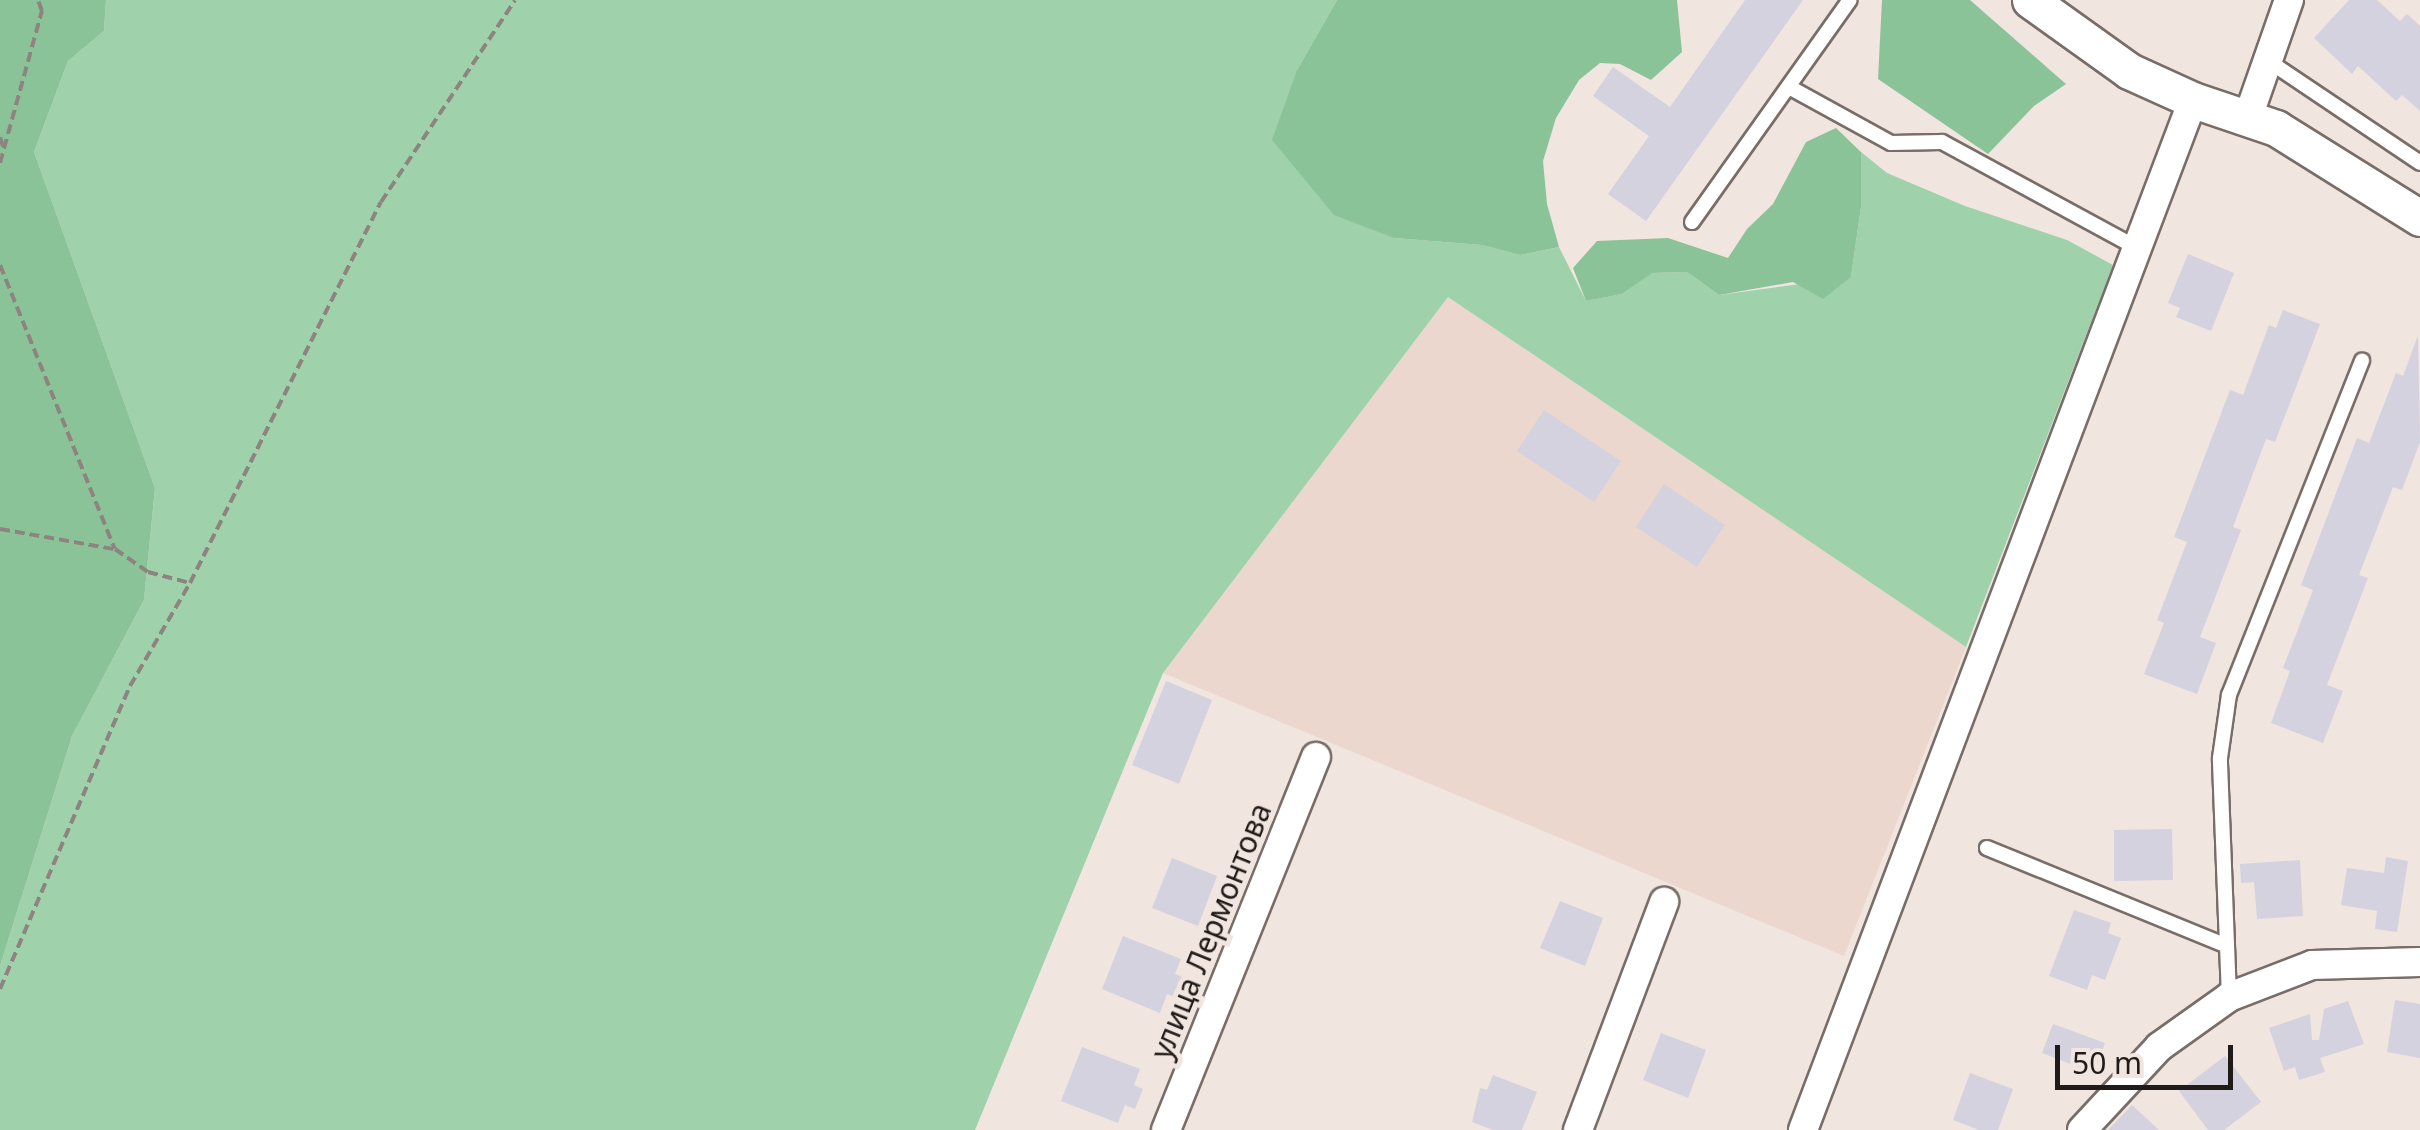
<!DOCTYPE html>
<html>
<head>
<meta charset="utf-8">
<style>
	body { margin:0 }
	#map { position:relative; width:2420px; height:1130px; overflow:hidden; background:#f1e5df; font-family:"Noto Sans",sans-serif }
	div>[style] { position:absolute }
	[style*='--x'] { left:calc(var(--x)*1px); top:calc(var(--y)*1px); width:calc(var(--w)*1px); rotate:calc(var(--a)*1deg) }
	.built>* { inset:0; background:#ebd7cd }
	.green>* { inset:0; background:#9fd1aa }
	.forest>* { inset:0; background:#8bc398 }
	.building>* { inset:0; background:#d3d2de }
	.path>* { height:4px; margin-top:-2px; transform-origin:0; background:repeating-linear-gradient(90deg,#8d8480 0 10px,transparent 0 15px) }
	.roads { filter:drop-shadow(2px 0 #786d68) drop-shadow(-2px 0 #786d68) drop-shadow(0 2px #786d68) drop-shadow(0 -2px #786d68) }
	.service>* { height:14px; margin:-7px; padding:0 7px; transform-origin:7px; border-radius:7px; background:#fff }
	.minor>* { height:28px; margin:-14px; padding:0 14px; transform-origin:14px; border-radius:14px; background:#fff }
	.tertiary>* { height:35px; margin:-17.5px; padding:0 17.5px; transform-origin:17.5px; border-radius:17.5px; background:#fff }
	span { translate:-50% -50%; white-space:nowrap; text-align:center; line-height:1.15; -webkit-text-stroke:10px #f1e5df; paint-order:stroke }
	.street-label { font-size:30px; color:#201b19 }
	.scale { position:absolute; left:2055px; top:1045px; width:178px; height:45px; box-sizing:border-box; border:5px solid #201b19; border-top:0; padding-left:12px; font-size:30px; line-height:35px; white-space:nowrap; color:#201b19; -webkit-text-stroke:8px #f1e5df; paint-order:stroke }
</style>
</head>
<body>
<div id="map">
	<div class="built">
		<i style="clip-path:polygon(1448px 297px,1966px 647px,1844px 956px,1163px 673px)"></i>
	</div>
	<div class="green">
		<i style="clip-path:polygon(106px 0,1337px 0,1297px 70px,1394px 238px,1482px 245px,1520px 255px,1559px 247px,1586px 301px,1622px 294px,1651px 273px,1687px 272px,1719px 295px,1851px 277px,1861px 207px,1861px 152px,1887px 173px,1965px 206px,2067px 240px,2113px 265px,1966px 647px,1448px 297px,1163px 673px,975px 1130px,0 1130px,0 966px,72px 736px,144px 600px,155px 488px,34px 152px,68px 61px,104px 31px)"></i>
	</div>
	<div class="forest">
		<i style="clip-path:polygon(0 0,106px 0,104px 31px,68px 61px,34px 152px,155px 488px,144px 600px,72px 736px,0 966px)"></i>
		<i style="clip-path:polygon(1337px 0,1677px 0,1682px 52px,1651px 80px,1620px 64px,1600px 63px,1579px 80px,1556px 118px,1543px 161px,1547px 204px,1559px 247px,1520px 255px,1482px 245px,1394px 238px,1334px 215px,1272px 140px,1297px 70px)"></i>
		<i style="clip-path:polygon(1882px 0,1970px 0,2066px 84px,2034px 106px,1988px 154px,1878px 79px)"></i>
		<i style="clip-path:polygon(1836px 128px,1861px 152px,1861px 207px,1851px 277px,1823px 299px,1793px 282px,1719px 295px,1687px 272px,1652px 273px,1622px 294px,1586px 301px,1573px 268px,1597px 241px,1668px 238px,1728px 258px,1747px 229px,1773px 204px,1806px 142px)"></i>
	</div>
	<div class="building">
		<i style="clip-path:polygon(1745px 0,1803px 0,1646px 221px,1608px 194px,1649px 136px,1593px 96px,1613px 67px,1670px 107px)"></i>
		<i style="clip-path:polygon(2349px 0,2377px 0,2400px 21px,2407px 14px,2420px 26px,2420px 111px,2402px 95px,2396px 101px,2358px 66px,2352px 74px,2314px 38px)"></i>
		<i style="clip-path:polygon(2188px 254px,2234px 273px,2211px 331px,2176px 317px,2180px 308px,2168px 303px)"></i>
		<i style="clip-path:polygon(2283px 310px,2320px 324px,2275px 442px,2266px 439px,2233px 527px,2241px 530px,2200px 637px,2216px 643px,2197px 694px,2144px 674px,2164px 623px,2157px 620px,2187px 542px,2174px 537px,2230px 390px,2243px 395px,2269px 325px,2276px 328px)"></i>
		<i style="clip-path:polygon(2418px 335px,2420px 442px,2402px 490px,2393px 487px,2359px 575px,2368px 578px,2327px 685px,2343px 691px,2323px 743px,2271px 723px,2290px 671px,2283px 668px,2313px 590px,2301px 585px,2357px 438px,2369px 443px,2396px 373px,2403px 376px)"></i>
		<i style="clip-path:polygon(1544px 410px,1621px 461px,1594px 502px,1517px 451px)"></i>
		<i style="clip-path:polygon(1664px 484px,1725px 525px,1697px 567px,1636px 527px)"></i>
		<i style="clip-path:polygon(1166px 681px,1212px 700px,1179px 784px,1132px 765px)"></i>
		<i style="clip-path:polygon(2172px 829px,2173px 880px,2114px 881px,2114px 830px)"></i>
		<i style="clip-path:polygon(2386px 857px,2408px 861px,2397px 932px,2375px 929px,2377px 911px,2341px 905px,2347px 868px,2384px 873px)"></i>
		<i style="clip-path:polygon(1172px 858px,1217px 876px,1198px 926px,1152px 908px)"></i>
		<i style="clip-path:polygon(2300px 860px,2303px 916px,2257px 919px,2254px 882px,2241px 883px,2240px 864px)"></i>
		<i style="clip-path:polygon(1560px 901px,1603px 918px,1585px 966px,1540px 948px)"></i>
		<i style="clip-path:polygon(2074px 910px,2111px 923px,2108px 933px,2121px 938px,2105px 980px,2092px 975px,2087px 990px,2049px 976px)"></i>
		<i style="clip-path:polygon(1123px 936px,1181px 959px,1175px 974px,1185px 978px,1177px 998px,1167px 994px,1160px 1013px,1102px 989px)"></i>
		<i style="clip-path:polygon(2395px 1000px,2420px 1004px,2420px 1058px,2387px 1052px)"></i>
		<i style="clip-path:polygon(2348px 1001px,2364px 1044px,2320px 1058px,2325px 1072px,2299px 1080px,2295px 1067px,2284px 1071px,2269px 1028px,2310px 1014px,2312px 1040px,2319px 1040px,2324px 1009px)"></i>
		<i style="clip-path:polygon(2053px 1024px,2105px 1043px,2094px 1073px,2042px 1053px)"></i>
		<i style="clip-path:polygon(1661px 1033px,1706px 1050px,1688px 1098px,1643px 1080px)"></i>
		<i style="clip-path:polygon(1082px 1047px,1140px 1069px,1134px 1085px,1143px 1089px,1135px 1109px,1125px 1105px,1118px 1123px,1061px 1101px)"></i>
		<i style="clip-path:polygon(2225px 1056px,2261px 1102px,2224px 1130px,2208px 1130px,2179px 1091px)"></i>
		<i style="clip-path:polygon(1970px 1073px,2013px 1089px,1998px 1130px,1979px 1130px,1953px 1120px)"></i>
		<i style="clip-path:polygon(1493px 1075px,1537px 1092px,1522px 1130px,1493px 1130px,1472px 1122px,1480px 1088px,1487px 1090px)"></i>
		<i style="clip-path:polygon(2132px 1105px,2159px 1130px,2108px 1130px)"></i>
	</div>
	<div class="path">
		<i style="--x:0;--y:137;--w:13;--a:72"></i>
		<i style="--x:0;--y:163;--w:158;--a:-74.6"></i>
		<i style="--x:42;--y:11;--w:12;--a:-110"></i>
		<i style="--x:0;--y:265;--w:306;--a:68"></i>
		<i style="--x:115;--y:549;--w:40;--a:34.9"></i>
		<i style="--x:148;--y:572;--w:43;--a:14.7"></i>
		<i style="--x:0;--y:529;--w:116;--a:10"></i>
		<i style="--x:0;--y:989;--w:330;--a:-66.8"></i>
		<i style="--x:130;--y:686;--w:119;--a:-59.8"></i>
		<i style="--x:190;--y:583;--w:426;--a:-63.4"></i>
		<i style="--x:381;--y:202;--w:242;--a:-56.4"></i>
	</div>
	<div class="roads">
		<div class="service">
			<i style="--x:2267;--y:60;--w:184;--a:33.9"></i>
			<i style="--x:1789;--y:87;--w:116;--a:28.8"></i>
			<i style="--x:1891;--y:143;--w:51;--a:-1.1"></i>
			<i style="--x:1942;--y:142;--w:222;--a:28.5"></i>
			<i style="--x:1692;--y:222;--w:272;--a:-54.6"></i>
			<i style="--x:1987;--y:848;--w:259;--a:22.2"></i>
			<i style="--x:2229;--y:997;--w:239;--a:-92.2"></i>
			<i style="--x:2220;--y:758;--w:64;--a:-81.9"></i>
			<i style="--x:2229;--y:695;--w:360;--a:-68.3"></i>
		</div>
		<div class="minor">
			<i style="--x:2248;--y:117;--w:124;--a:-70.7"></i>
			<i style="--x:1166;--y:1130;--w:402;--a:-68.1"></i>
			<i style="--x:1578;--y:1130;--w:244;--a:-69.3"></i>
			<i style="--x:1803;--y:1130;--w:1101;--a:-69.26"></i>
			<i style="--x:2082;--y:1130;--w:113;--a:-47.1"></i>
			<i style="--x:2159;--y:1047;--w:86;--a:-35.5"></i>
			<i style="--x:2229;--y:997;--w:89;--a:-21.1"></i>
			<i style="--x:2312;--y:965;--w:108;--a:-1.6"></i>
		</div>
		<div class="tertiary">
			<i style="--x:2030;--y:0;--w:122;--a:35.6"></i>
			<i style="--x:2129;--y:71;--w:70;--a:24.4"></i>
			<i style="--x:2193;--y:100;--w:88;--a:18.6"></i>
			<i style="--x:2276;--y:128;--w:170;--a:32"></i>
		</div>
	</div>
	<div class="street-label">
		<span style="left:1211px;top:931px;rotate:-68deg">улица Лермонтова</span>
	</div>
	<div class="scale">50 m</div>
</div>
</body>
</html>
